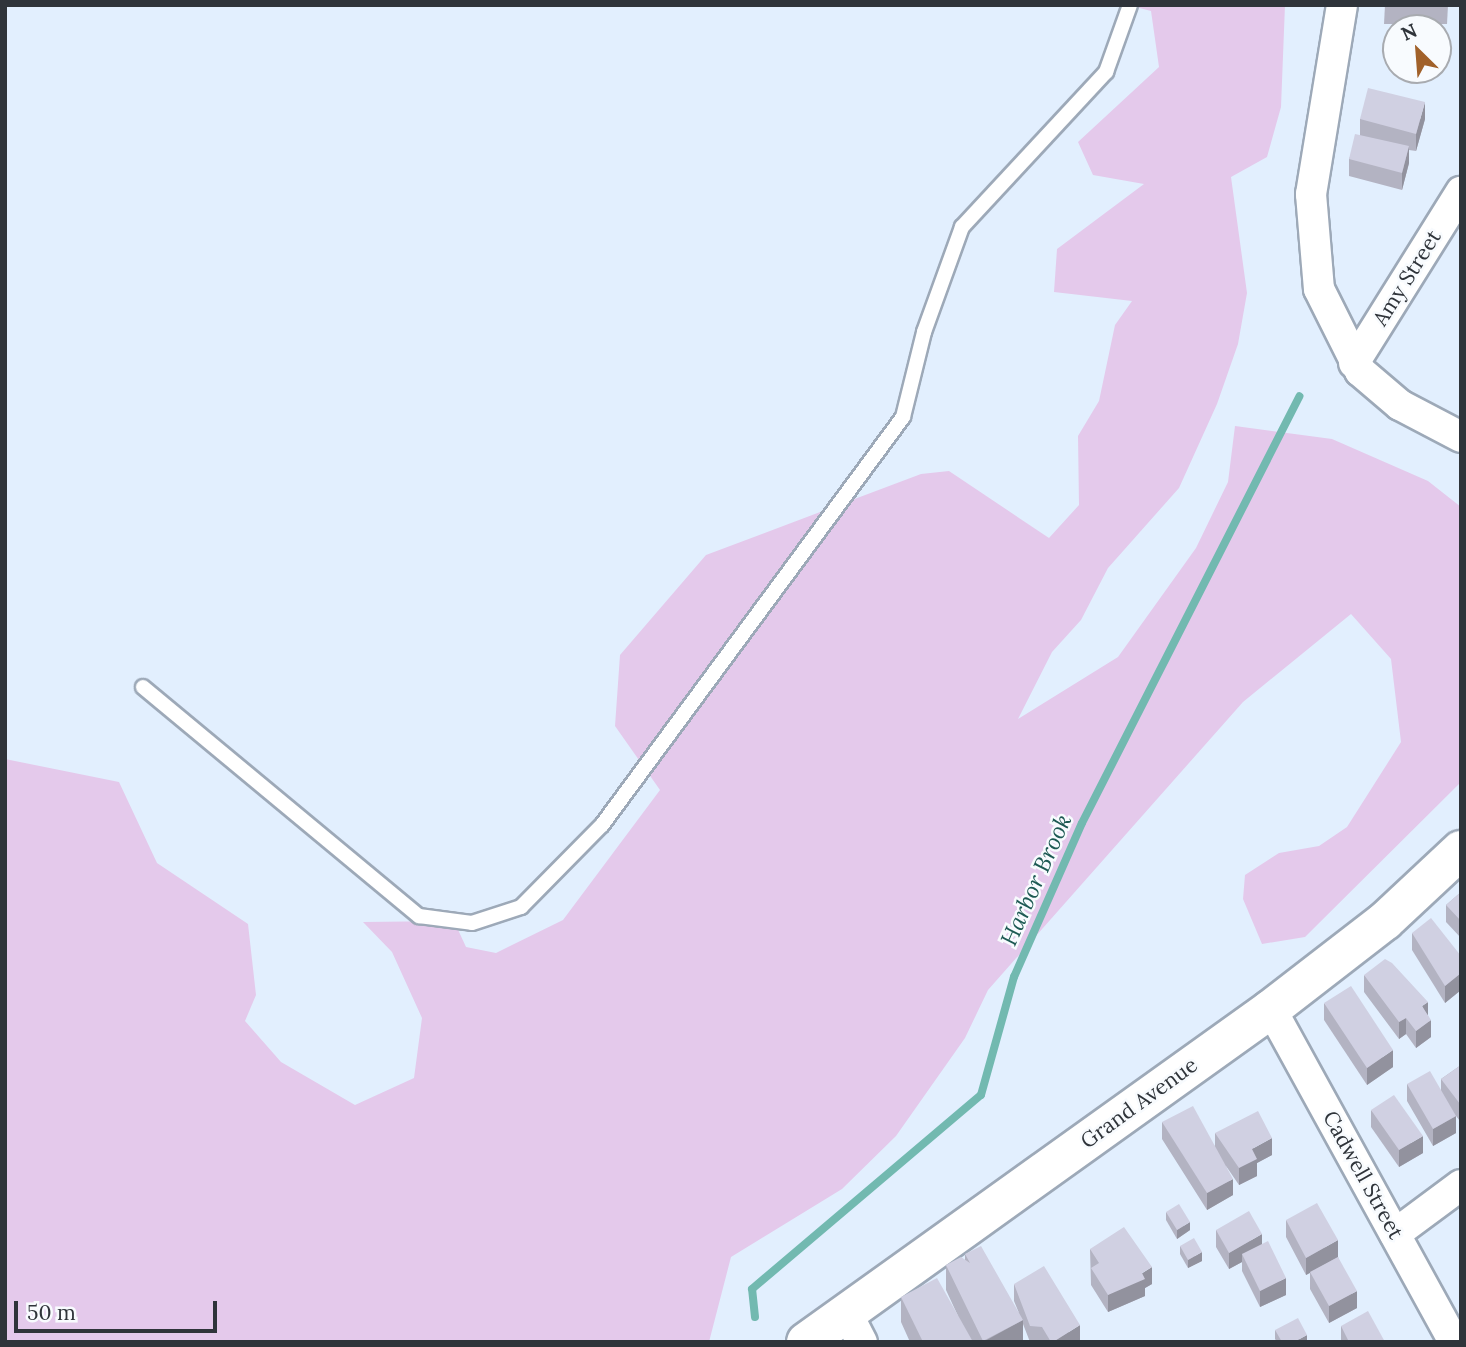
<!DOCTYPE html>
<html>
<head>
<meta charset="utf-8">
<style>
	body { margin:0 }
	#map { position:relative; width:1466px; height:1347px; overflow:hidden; background:#e2effe; font-family:Lora,serif }
	div>[style] { position:absolute }
	[style*='--x'] { left:calc(var(--x)*1px); top:calc(var(--y)*1px); width:calc(var(--w)*1px); rotate:calc(var(--a)*1deg) }
	.green>* { inset:0; background:#e4c9eb }
	.stream>* { height:8px; margin:-4px; padding:0 4px; transform-origin:4px; border-radius:4px; background:#72b9b0 }
	.roads { filter:drop-shadow(2px 0 #9da9b8) drop-shadow(-2px 0 #9da9b8) drop-shadow(0 2px #9da9b8) drop-shadow(0 -2px #9da9b8) }
	.lane>* { height:14px; margin:-7px; padding:0 7px; transform-origin:7px; border-radius:7px; background:#fff }
	.street>* { height:30px; margin:-15px; padding:0 15px; transform-origin:15px; border-radius:15px; background:#fff }
	.secondary>* { height:38px; margin:-19px; padding:0 19px; transform-origin:19px; border-radius:19px; background:#fff }
	.wall>* { inset:0; background:#b3b3c2 }
	.shaded-wall>* { inset:0; background:#92929e }
	.building>* { inset:0; background:#d0d0e2 }
	span { translate:-50% -50%; white-space:nowrap; text-align:center; line-height:1.15; -webkit-text-stroke:5px #f8fbfe; paint-order:stroke }
	.street-label { font-size:21px; color:#2f343a }
	.water-label { font-size:23px; color:#1d5953; font-style:italic }
	.frame { position:absolute; inset:0; border:7px solid #2f343a; pointer-events:none }
	.north { position:absolute; left:1382px; top:14px; width:70px; height:70px; box-sizing:border-box; background:#f8fbfe; border:2px solid #a8abb0; border-radius:50%; rotate:335deg; font-size:19px; font-weight:700; line-height:28px; text-align:center; color:#2f343a }
	.north::after { content:''; display:block; margin:auto; width:24px; height:32px; background:#a1612a; clip-path:polygon(50% 0,100% 100%,50% 72%,0 100%) }
	.scale { position:absolute; left:14px; top:1301px; width:203px; height:32px; box-sizing:border-box; border:4px solid #2f343a; border-top:0; padding-left:9px; font-size:21px; line-height:24px; white-space:nowrap; color:#2f343a; -webkit-text-stroke:5px #f8fbfe; paint-order:stroke }
</style>
</head>
<body>
<div id="map">
	<div class="green">
		<i style="clip-path:polygon(1128px 5px,1285px 5px,1281px 107px,1267px 157px,1231px 177px,1247px 293px,1238px 344px,1217px 404px,1179px 488px,1108px 568px,1081px 620px,1052px 652px,1018px 719px,1118px 657px,1196px 548px,1228px 482px,1235px 426px,1332px 439px,1428px 481px,1461px 507px,1461px 782px,1305px 937px,1262px 944px,1243px 899px,1245px 875px,1279px 853px,1319px 846px,1347px 827px,1401px 742px,1391px 659px,1351px 614px,1243px 702px,988px 990px,965px 1038px,896px 1136px,842px 1189px,731px 1257px,709px 1342px,5px 1342px,5px 759px,119px 782px,157px 863px,248px 924px,256px 995px,245px 1021px,281px 1062px,355px 1105px,414px 1078px,422px 1018px,392px 952px,363px 922px,454px 921px,466px 947px,496px 953px,563px 920px,660px 790px,615px 726px,620px 655px,706px 555px,921px 474px,949px 471px,1049px 538px,1079px 505px,1078px 436px,1099px 401px,1115px 325px,1132px 301px,1054px 292px,1057px 249px,1144px 184px,1093px 175px,1078px 142px,1159px 67px,1151px 11px)"></i>
	</div>
	<div class="stream">
		<i style="--x:755;--y:1317;--w:28;--a:-96"></i>
		<i style="--x:752;--y:1289;--w:300;--a:-40.3"></i>
		<i style="--x:981;--y:1095;--w:123;--a:-74.4"></i>
		<i style="--x:1014;--y:977;--w:168;--a:-66.2"></i>
		<i style="--x:1082;--y:823;--w:479;--a:-63"></i>
	</div>
	<div class="roads">
		<div class="lane">
			<i style="--x:143;--y:687;--w:359;--a:39.7"></i>
			<i style="--x:419;--y:916;--w:53;--a:7.5"></i>
			<i style="--x:472;--y:923;--w:52;--a:-18.1"></i>
			<i style="--x:521;--y:907;--w:115;--a:-45.4"></i>
			<i style="--x:602;--y:825;--w:507;--a:-53.58"></i>
			<i style="--x:903;--y:417;--w:88;--a:-76.1"></i>
			<i style="--x:924;--y:332;--w:112;--a:-70.1"></i>
			<i style="--x:962;--y:227;--w:212;--a:-47.1"></i>
			<i style="--x:1106;--y:72;--w:71;--a:-70.3"></i>
		</div>
		<div class="street">
			<i style="--x:1342;--y:5;--w:192;--a:99.3"></i>
			<i style="--x:1311;--y:194;--w:95;--a:85.2"></i>
			<i style="--x:1319;--y:289;--w:92;--a:63.4"></i>
			<i style="--x:1360;--y:371;--w:52;--a:40.4"></i>
			<i style="--x:1400;--y:405;--w:69;--a:27.7"></i>
			<i style="--x:1354;--y:363;--w:202;--a:-58"></i>
			<i style="--x:1271;--y:1009;--w:380;--a:61.2"></i>
			<i style="--x:1395;--y:1234;--w:82;--a:-36.6"></i>
			<i style="--x:847;--y:1313;--w:33;--a:63"></i>
		</div>
		<div class="secondary">
			<i style="--x:806;--y:1342;--w:572;--a:-35.61"></i>
			<i style="--x:1271;--y:1009;--w:144;--a:-37.7"></i>
			<i style="--x:1385;--y:921;--w:104;--a:-43.1"></i>
		</div>
	</div>
	<div class="wall">
		<i style="clip-path:polygon(1385px 5px,1448px 5px,1447px 24px,1384px 24px)"></i>
		<i style="clip-path:polygon(1360px 119px,1425px 119px,1416px 151px,1409px 150px,1409px 163px,1402px 190px,1349px 176px,1349px 159px,1360px 135px)"></i>
		<i style="clip-path:polygon(1461px 892px,1461px 938px,1446px 922px,1446px 905px)"></i>
		<i style="clip-path:polygon(1412px 933px,1461px 956px,1461px 990px,1445px 1003px,1412px 950px)"></i>
		<i style="clip-path:polygon(1364px 975px,1428px 1015px,1431px 1037px,1416px 1048px,1406px 1034px,1399px 1039px,1364px 992px)"></i>
		<i style="clip-path:polygon(1324px 1003px,1393px 1067px,1367px 1085px,1324px 1020px)"></i>
		<i style="clip-path:polygon(1461px 1065px,1461px 1120px,1460px 1121px,1456px 1116px,1456px 1133px,1433px 1146px,1407px 1101px,1407px 1084px,1441px 1090px,1441px 1079px)"></i>
		<i style="clip-path:polygon(1371px 1110px,1423px 1153px,1399px 1167px,1371px 1127px)"></i>
		<i style="clip-path:polygon(1162px 1122px,1215px 1146px,1215px 1133px,1272px 1155px,1257px 1163px,1257px 1176px,1239px 1185px,1226px 1166px,1233px 1195px,1207px 1210px,1162px 1139px)"></i>
		<i style="clip-path:polygon(1166px 1212px,1190px 1230px,1177px 1239px,1166px 1220px)"></i>
		<i style="clip-path:polygon(1286px 1220px,1338px 1257px,1357px 1308px,1329px 1323px,1310px 1289px,1310px 1273px,1306px 1275px,1286px 1237px)"></i>
		<i style="clip-path:polygon(1216px 1230px,1262px 1244px,1286px 1295px,1260px 1307px,1242px 1271px,1242px 1262px,1229px 1269px,1216px 1247px)"></i>
		<i style="clip-path:polygon(1180px 1246px,1202px 1261px,1188px 1268px,1180px 1254px)"></i>
		<i style="clip-path:polygon(1090px 1249px,1152px 1284px,1145px 1288px,1145px 1296px,1108px 1312px,1091px 1285px)"></i>
		<i style="clip-path:polygon(965px 1254px,1019px 1313px,1014px 1301px,1014px 1284px,1080px 1342px,1030px 1342px,1023px 1324px,1023px 1342px,910px 1342px,901px 1322px,901px 1297px,958px 1316px,946px 1290px,946px 1265px,965px 1260px)"></i>
		<i style="clip-path:polygon(1341px 1326px,1385px 1342px,1341px 1342px)"></i>
		<i style="clip-path:polygon(1275px 1330px,1307px 1342px,1277px 1342px,1275px 1339px)"></i>
	</div>
	<div class="shaded-wall">
		<i style="clip-path:polygon(1425px 102px,1425px 119px,1416px 151px,1416px 134px)"></i>
		<i style="clip-path:polygon(1409px 146px,1409px 163px,1402px 190px,1402px 173px)"></i>
		<i style="clip-path:polygon(1461px 973px,1461px 990px,1445px 1003px,1445px 986px)"></i>
		<i style="clip-path:polygon(1428px 1002px,1428px 1019px,1422px 1006px)"></i>
		<i style="clip-path:polygon(1406px 1018px,1406px 1034px,1399px 1039px,1399px 1022px)"></i>
		<i style="clip-path:polygon(1431px 1020px,1431px 1037px,1416px 1048px,1416px 1031px)"></i>
		<i style="clip-path:polygon(1393px 1050px,1393px 1067px,1367px 1085px,1367px 1068px)"></i>
		<i style="clip-path:polygon(1461px 1103px,1461px 1120px,1460px 1121px,1460px 1104px)"></i>
		<i style="clip-path:polygon(1456px 1116px,1456px 1133px,1433px 1146px,1433px 1129px)"></i>
		<i style="clip-path:polygon(1423px 1136px,1423px 1153px,1399px 1167px,1399px 1150px)"></i>
		<i style="clip-path:polygon(1272px 1138px,1272px 1155px,1257px 1163px,1257px 1176px,1239px 1185px,1239px 1168px,1252px 1149px)"></i>
		<i style="clip-path:polygon(1233px 1179px,1233px 1195px,1207px 1210px,1207px 1193px)"></i>
		<i style="clip-path:polygon(1190px 1222px,1190px 1230px,1177px 1239px,1177px 1230px)"></i>
		<i style="clip-path:polygon(1262px 1234px,1262px 1251px,1242px 1254px,1242px 1262px,1229px 1269px,1229px 1253px)"></i>
		<i style="clip-path:polygon(1338px 1240px,1338px 1257px,1306px 1275px,1306px 1258px)"></i>
		<i style="clip-path:polygon(1202px 1252px,1202px 1261px,1188px 1268px,1188px 1260px)"></i>
		<i style="clip-path:polygon(1152px 1267px,1152px 1284px,1145px 1288px,1145px 1296px,1108px 1312px,1108px 1295px)"></i>
		<i style="clip-path:polygon(1286px 1278px,1286px 1295px,1260px 1307px,1260px 1291px)"></i>
		<i style="clip-path:polygon(1357px 1291px,1357px 1308px,1329px 1323px,1329px 1306px)"></i>
		<i style="clip-path:polygon(1023px 1320px,1023px 1342px,983px 1342px)"></i>
		<i style="clip-path:polygon(1080px 1325px,1080px 1342px,1053px 1342px)"></i>
		<i style="clip-path:polygon(1307px 1335px,1307px 1342px,1294px 1342px)"></i>
	</div>
	<div class="building">
		<i style="clip-path:polygon(1385px 5px,1447px 5px,1447px 7px,1384px 7px)"></i>
		<i style="clip-path:polygon(1368px 88px,1425px 102px,1416px 134px,1360px 119px)"></i>
		<i style="clip-path:polygon(1355px 134px,1409px 146px,1402px 173px,1349px 159px)"></i>
		<i style="clip-path:polygon(1461px 892px,1461px 921px,1446px 905px)"></i>
		<i style="clip-path:polygon(1431px 918px,1461px 956px,1461px 973px,1445px 986px,1412px 933px)"></i>
		<i style="clip-path:polygon(1385px 959px,1392px 963px,1428px 1002px,1422px 1006px,1431px 1020px,1416px 1031px,1406px 1018px,1399px 1022px,1364px 975px)"></i>
		<i style="clip-path:polygon(1351px 986px,1393px 1050px,1367px 1068px,1324px 1003px)"></i>
		<i style="clip-path:polygon(1461px 1065px,1461px 1103px,1460px 1104px,1441px 1079px)"></i>
		<i style="clip-path:polygon(1430px 1071px,1456px 1116px,1433px 1129px,1407px 1084px)"></i>
		<i style="clip-path:polygon(1394px 1095px,1423px 1136px,1399px 1150px,1371px 1110px)"></i>
		<i style="clip-path:polygon(1193px 1106px,1233px 1179px,1207px 1193px,1162px 1122px)"></i>
		<i style="clip-path:polygon(1258px 1111px,1272px 1138px,1252px 1149px,1257px 1159px,1239px 1168px,1215px 1133px)"></i>
		<i style="clip-path:polygon(1317px 1203px,1338px 1240px,1306px 1258px,1286px 1220px)"></i>
		<i style="clip-path:polygon(1179px 1204px,1190px 1222px,1177px 1230px,1166px 1212px)"></i>
		<i style="clip-path:polygon(1249px 1211px,1262px 1234px,1229px 1253px,1216px 1230px)"></i>
		<i style="clip-path:polygon(1124px 1227px,1152px 1267px,1142px 1273px,1145px 1279px,1108px 1295px,1091px 1268px,1099px 1263px,1090px 1249px)"></i>
		<i style="clip-path:polygon(1194px 1238px,1202px 1252px,1188px 1260px,1180px 1246px)"></i>
		<i style="clip-path:polygon(1268px 1241px,1286px 1278px,1260px 1291px,1242px 1254px)"></i>
		<i style="clip-path:polygon(981px 1246px,1023px 1320px,983px 1341px,946px 1265px,961px 1257px,970px 1263px,965px 1254px)"></i>
		<i style="clip-path:polygon(1338px 1257px,1357px 1291px,1329px 1306px,1310px 1272px)"></i>
		<i style="clip-path:polygon(1044px 1266px,1080px 1325px,1053px 1342px,1051px 1342px,1042px 1327px,1030px 1326px,1014px 1284px)"></i>
		<i style="clip-path:polygon(937px 1278px,973px 1342px,923px 1342px,901px 1297px)"></i>
		<i style="clip-path:polygon(1368px 1311px,1385px 1342px,1349px 1342px,1341px 1326px)"></i>
		<i style="clip-path:polygon(1298px 1318px,1307px 1335px,1294px 1342px,1282px 1342px,1275px 1330px)"></i>
	</div>
	<div class="street-label">
		<span style="left:1407px;top:278px;rotate:-58deg">Amy Street</span>
		<span style="left:1139px;top:1103px;rotate:-36deg">Grand Avenue</span>
		<span style="left:1363px;top:1175px;rotate:61deg">Cadwell Street</span>
	</div>
	<div class="water-label">
		<span style="left:1036px;top:880px;rotate:-66deg">Harbor Brook</span>
	</div>
	<div class="frame"></div>
	<div class="north">N</div>
	<div class="scale">50 m</div>
</div>
</body>
</html>
